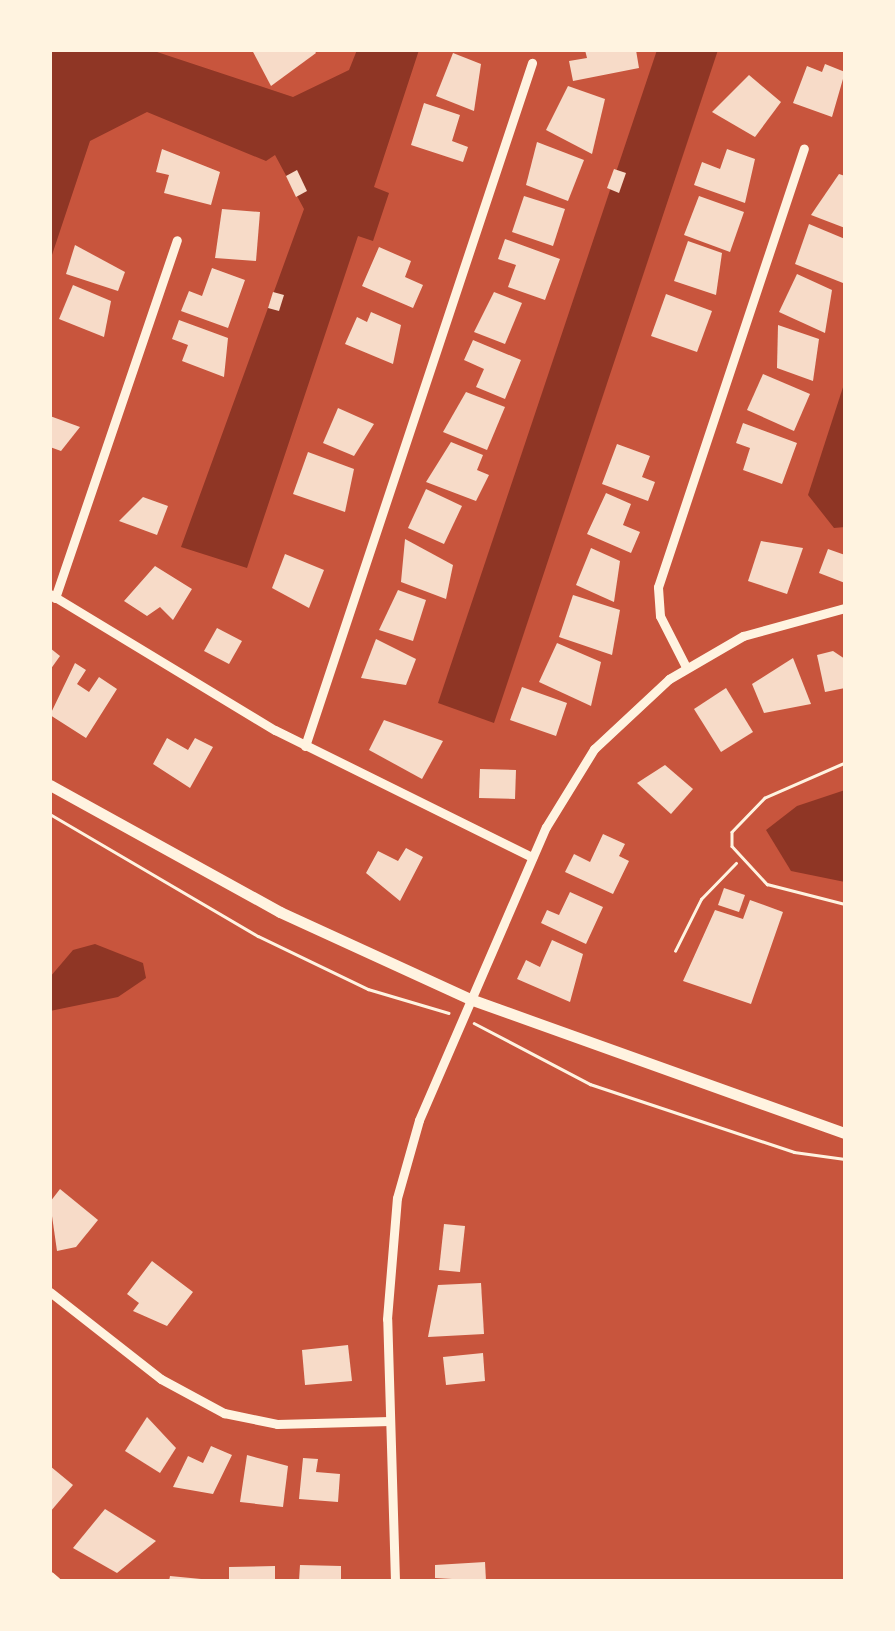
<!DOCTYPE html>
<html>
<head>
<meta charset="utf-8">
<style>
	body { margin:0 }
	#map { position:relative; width:895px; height:1631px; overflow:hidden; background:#c8553d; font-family:"PT Serif",serif }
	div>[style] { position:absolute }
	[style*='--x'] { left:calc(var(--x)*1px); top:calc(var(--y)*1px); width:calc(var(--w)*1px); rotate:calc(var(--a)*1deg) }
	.water>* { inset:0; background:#8f3625 }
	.building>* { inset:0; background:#f7dbc8 }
	.path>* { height:2.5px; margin:-1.25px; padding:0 1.25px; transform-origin:1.25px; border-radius:1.25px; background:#fff3e0 }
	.minor>* { height:9px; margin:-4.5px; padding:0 4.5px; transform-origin:4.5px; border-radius:4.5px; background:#fff3e0 }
	.tertiary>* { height:11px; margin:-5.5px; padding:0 5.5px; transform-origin:5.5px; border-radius:5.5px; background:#fff3e0 }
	span { translate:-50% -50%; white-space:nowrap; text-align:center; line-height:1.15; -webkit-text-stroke:10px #fff3e0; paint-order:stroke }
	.frame { position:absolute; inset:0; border:52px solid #fff3e0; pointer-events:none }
</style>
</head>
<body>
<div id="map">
	<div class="water">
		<i style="clip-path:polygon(58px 50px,151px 50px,293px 97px,349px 70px,357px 50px,419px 50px,374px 187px,389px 193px,373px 241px,358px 236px,247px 568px,181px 547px,304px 209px,275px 155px,266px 161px,147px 112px,90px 141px,50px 261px,50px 53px)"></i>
		<i style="clip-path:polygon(657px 50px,718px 50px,494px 723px,438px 703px)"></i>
		<i style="clip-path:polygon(845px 381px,845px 527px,834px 528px,808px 495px)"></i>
		<i style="clip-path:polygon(845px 790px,845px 882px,791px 871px,766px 830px,797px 806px)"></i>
		<i style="clip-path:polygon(95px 944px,143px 963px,146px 978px,118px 997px,50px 1011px,50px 977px,73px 950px)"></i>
	</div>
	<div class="building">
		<i style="clip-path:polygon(252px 50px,314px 50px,316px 53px,271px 86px)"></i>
		<i style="clip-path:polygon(585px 50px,636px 50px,639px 68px,573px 81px,569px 61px,587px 58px)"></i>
		<i style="clip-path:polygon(453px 53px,481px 64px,474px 111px,436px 96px)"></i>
		<i style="clip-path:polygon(825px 64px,845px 72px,832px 117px,793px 103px,807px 66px,822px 72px)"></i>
		<i style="clip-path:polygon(749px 75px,781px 102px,755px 137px,712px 112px)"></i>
		<i style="clip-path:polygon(568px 86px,605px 99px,592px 154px,546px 130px)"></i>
		<i style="clip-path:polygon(424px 103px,460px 115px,452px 141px,468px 147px,463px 162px,411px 145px)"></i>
		<i style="clip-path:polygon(537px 142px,584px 160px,568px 201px,526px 185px)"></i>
		<i style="clip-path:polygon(162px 149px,220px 172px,211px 205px,164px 193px,169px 175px,156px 172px)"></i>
		<i style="clip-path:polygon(727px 149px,755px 159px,745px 203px,694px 185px,702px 162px,720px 169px)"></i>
		<i style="clip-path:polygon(614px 169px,626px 173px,619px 193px,607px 188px)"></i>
		<i style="clip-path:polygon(297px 170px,307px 191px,296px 197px,286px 176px)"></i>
		<i style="clip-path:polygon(839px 174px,845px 176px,845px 228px,811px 215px)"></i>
		<i style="clip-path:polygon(524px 196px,565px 209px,553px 246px,512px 232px)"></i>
		<i style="clip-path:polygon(699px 196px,744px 212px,730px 252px,684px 235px)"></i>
		<i style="clip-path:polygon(222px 209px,260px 212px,256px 261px,215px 258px)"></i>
		<i style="clip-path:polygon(809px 224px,845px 239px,843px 283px,795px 264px)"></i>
		<i style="clip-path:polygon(505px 239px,560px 259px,545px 300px,508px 287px,516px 265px,498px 259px)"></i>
		<i style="clip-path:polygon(688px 241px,722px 253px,716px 295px,674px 281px)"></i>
		<i style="clip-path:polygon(75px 245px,125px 272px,118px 291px,66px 274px)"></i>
		<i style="clip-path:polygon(379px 247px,411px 261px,405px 277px,423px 285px,413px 308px,362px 286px)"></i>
		<i style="clip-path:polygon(212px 268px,245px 280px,228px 328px,181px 311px,189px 291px,202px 296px)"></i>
		<i style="clip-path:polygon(797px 274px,832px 290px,825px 333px,779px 312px)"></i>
		<i style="clip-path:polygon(73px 285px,111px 301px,104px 337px,59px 319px)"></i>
		<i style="clip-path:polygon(273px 292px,284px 295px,279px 311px,268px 308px)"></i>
		<i style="clip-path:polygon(494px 292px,522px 303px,505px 344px,474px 332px)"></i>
		<i style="clip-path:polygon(666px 294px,712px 311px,697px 352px,651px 336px)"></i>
		<i style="clip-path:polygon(371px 312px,401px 325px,393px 364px,345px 344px,357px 317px,367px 322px)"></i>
		<i style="clip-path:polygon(179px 320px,228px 338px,224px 377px,182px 361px,188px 345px,172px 339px)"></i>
		<i style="clip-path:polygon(778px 325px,819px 339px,813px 381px,777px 368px)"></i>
		<i style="clip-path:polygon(473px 340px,521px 360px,505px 399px,476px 387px,484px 369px,464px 360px)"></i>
		<i style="clip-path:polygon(763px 374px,810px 394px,794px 431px,747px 410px)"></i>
		<i style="clip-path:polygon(466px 392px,505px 407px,487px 450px,443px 432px)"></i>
		<i style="clip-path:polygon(338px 408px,374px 424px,354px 456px,323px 443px)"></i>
		<i style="clip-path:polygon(50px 416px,80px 427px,61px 451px,50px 447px)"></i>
		<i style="clip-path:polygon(743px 423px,797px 443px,782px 484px,743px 470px,750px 448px,736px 443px)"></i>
		<i style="clip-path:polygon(451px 442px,483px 455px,477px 470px,489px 475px,476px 501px,426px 482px)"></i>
		<i style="clip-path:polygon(617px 444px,650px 456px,642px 477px,655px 482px,648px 501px,602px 484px)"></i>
		<i style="clip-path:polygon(308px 452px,354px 469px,345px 512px,293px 494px)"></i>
		<i style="clip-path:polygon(426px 489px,462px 506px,444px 544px,408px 528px)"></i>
		<i style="clip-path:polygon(606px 493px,631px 504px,623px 525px,640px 532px,631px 553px,587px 534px)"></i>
		<i style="clip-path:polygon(143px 497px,168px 506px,157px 535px,119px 521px)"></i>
		<i style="clip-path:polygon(405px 539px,453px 565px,446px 599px,401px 582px)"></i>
		<i style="clip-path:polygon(761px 541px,803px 548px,787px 594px,748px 581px)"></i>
		<i style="clip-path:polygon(591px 548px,620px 561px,614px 602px,576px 585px)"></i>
		<i style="clip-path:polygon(828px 549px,845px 555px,845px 583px,819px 573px)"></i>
		<i style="clip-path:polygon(285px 554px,324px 570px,309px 608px,272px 588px)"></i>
		<i style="clip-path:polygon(155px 566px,192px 589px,173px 620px,160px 607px,147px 616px,124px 601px)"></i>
		<i style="clip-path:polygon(398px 590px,426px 600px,413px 641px,379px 630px)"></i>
		<i style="clip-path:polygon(573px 595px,620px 610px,612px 655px,559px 637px)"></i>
		<i style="clip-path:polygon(217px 628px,242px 641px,229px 664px,204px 651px)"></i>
		<i style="clip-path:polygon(376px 639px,416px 659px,406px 685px,361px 678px)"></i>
		<i style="clip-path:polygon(557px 643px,601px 662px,591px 706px,539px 682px)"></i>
		<i style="clip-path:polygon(50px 648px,60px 656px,50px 670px)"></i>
		<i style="clip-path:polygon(833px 651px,845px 659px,845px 688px,825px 692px,817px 655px)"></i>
		<i style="clip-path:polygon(793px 658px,811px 704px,764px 713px,752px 684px)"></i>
		<i style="clip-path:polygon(75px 663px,86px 670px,77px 684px,89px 692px,99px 677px,117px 689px,86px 738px,50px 715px)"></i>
		<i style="clip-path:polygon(522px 687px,567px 703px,556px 736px,510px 720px)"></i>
		<i style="clip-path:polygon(726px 688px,753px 732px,721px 752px,694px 709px)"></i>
		<i style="clip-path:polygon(384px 720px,443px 741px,422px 779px,369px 750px)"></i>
		<i style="clip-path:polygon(167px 738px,188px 750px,195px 738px,213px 747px,190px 788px,153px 764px)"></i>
		<i style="clip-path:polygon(665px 765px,693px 789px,671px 814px,637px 783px)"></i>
		<i style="clip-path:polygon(480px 769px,516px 770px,515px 799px,479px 798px)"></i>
		<i style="clip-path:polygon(603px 834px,625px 844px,619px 856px,629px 861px,613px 894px,565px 872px,574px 854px,590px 862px)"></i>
		<i style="clip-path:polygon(406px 848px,423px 857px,400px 901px,366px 873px,378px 851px,398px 861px)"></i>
		<i style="clip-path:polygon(724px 888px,745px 895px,739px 912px,718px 905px)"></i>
		<i style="clip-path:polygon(570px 892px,603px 907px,586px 944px,541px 923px,547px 910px,559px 915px)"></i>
		<i style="clip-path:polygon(750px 900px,783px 912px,751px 1004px,683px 981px,715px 910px,743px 919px)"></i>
		<i style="clip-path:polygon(552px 940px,583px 954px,570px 1002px,517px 979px,526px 960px,540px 967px)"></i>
		<i style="clip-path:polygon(60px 1189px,98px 1220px,76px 1247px,57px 1251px,50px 1202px)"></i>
		<i style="clip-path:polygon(444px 1224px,465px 1226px,460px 1272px,439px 1270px)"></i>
		<i style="clip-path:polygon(152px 1261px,193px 1292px,167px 1326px,133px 1311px,139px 1303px,127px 1294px)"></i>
		<i style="clip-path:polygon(481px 1283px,484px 1334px,428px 1337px,438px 1285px)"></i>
		<i style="clip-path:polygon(348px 1345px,352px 1381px,305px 1385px,302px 1350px)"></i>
		<i style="clip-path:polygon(483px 1353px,485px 1381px,446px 1385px,443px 1357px)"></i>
		<i style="clip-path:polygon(147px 1417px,176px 1448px,160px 1473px,125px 1451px)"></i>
		<i style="clip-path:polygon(211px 1446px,232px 1455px,213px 1494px,173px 1487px,188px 1456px,203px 1463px)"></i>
		<i style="clip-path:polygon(247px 1455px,288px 1466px,283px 1507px,240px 1502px)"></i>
		<i style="clip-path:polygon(303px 1458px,318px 1459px,316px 1472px,340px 1474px,338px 1502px,299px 1499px)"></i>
		<i style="clip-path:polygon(50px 1466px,73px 1485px,50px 1512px)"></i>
		<i style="clip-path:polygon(105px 1509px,156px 1541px,117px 1573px,73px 1548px)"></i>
		<i style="clip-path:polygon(485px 1562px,486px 1581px,435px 1578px,435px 1565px)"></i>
		<i style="clip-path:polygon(300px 1565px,341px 1566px,341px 1581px,299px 1581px)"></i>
		<i style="clip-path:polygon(275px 1566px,275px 1581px,229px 1581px,229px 1567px)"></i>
		<i style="clip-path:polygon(170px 1576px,201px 1579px,201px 1581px,169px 1581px)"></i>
	</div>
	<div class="path">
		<i style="--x:845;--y:763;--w:87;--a:156.4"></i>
		<i style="--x:765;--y:798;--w:47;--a:134.1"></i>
		<i style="--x:732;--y:832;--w:14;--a:90"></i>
		<i style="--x:732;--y:846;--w:52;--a:47.4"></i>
		<i style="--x:767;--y:884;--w:81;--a:14.4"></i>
		<i style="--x:50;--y:814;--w:241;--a:30.4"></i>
		<i style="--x:258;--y:936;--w:122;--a:25.7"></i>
		<i style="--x:368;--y:989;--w:84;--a:16.5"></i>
		<i style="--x:675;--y:951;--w:58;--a:-63.4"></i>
		<i style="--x:701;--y:899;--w:50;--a:-45.8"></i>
		<i style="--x:474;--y:1023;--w:131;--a:27.7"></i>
		<i style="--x:590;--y:1084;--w:215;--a:18.4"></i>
		<i style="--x:794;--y:1152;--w:51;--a:7.8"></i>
	</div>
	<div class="minor">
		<i style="--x:50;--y:594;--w:263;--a:31.2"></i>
		<i style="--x:275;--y:730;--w:287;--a:26.3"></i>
		<i style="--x:55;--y:598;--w:378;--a:-71.2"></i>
		<i style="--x:686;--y:667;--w:57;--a:-117"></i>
		<i style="--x:660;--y:616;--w:29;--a:-94"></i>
		<i style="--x:658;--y:587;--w:462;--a:-71.6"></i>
		<i style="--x:305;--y:746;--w:720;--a:-71.62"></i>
		<i style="--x:50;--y:1292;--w:141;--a:38.1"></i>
		<i style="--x:161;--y:1379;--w:72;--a:28.4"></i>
		<i style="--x:224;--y:1413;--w:54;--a:11.7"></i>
		<i style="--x:277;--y:1424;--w:113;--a:-1.5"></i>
		<i style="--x:50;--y:1576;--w:8;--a:40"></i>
		<i style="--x:395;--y:1581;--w:262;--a:-91.7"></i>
		<i style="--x:387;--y:1319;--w:121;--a:-85.3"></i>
		<i style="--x:397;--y:1198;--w:81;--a:-74.2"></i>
		<i style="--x:419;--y:1120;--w:319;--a:-66.6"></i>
		<i style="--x:546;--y:827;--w:92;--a:-58.4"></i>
		<i style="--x:594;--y:749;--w:103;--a:-43"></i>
		<i style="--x:669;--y:679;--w:86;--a:-30.2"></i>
		<i style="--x:743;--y:636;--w:106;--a:-15.4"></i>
	</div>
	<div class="tertiary">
		<i style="--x:50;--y:785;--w:263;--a:28.9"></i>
		<i style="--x:280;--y:912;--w:209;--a:24.6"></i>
		<i style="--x:470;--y:999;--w:398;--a:19.7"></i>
	</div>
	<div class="frame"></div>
</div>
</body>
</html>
